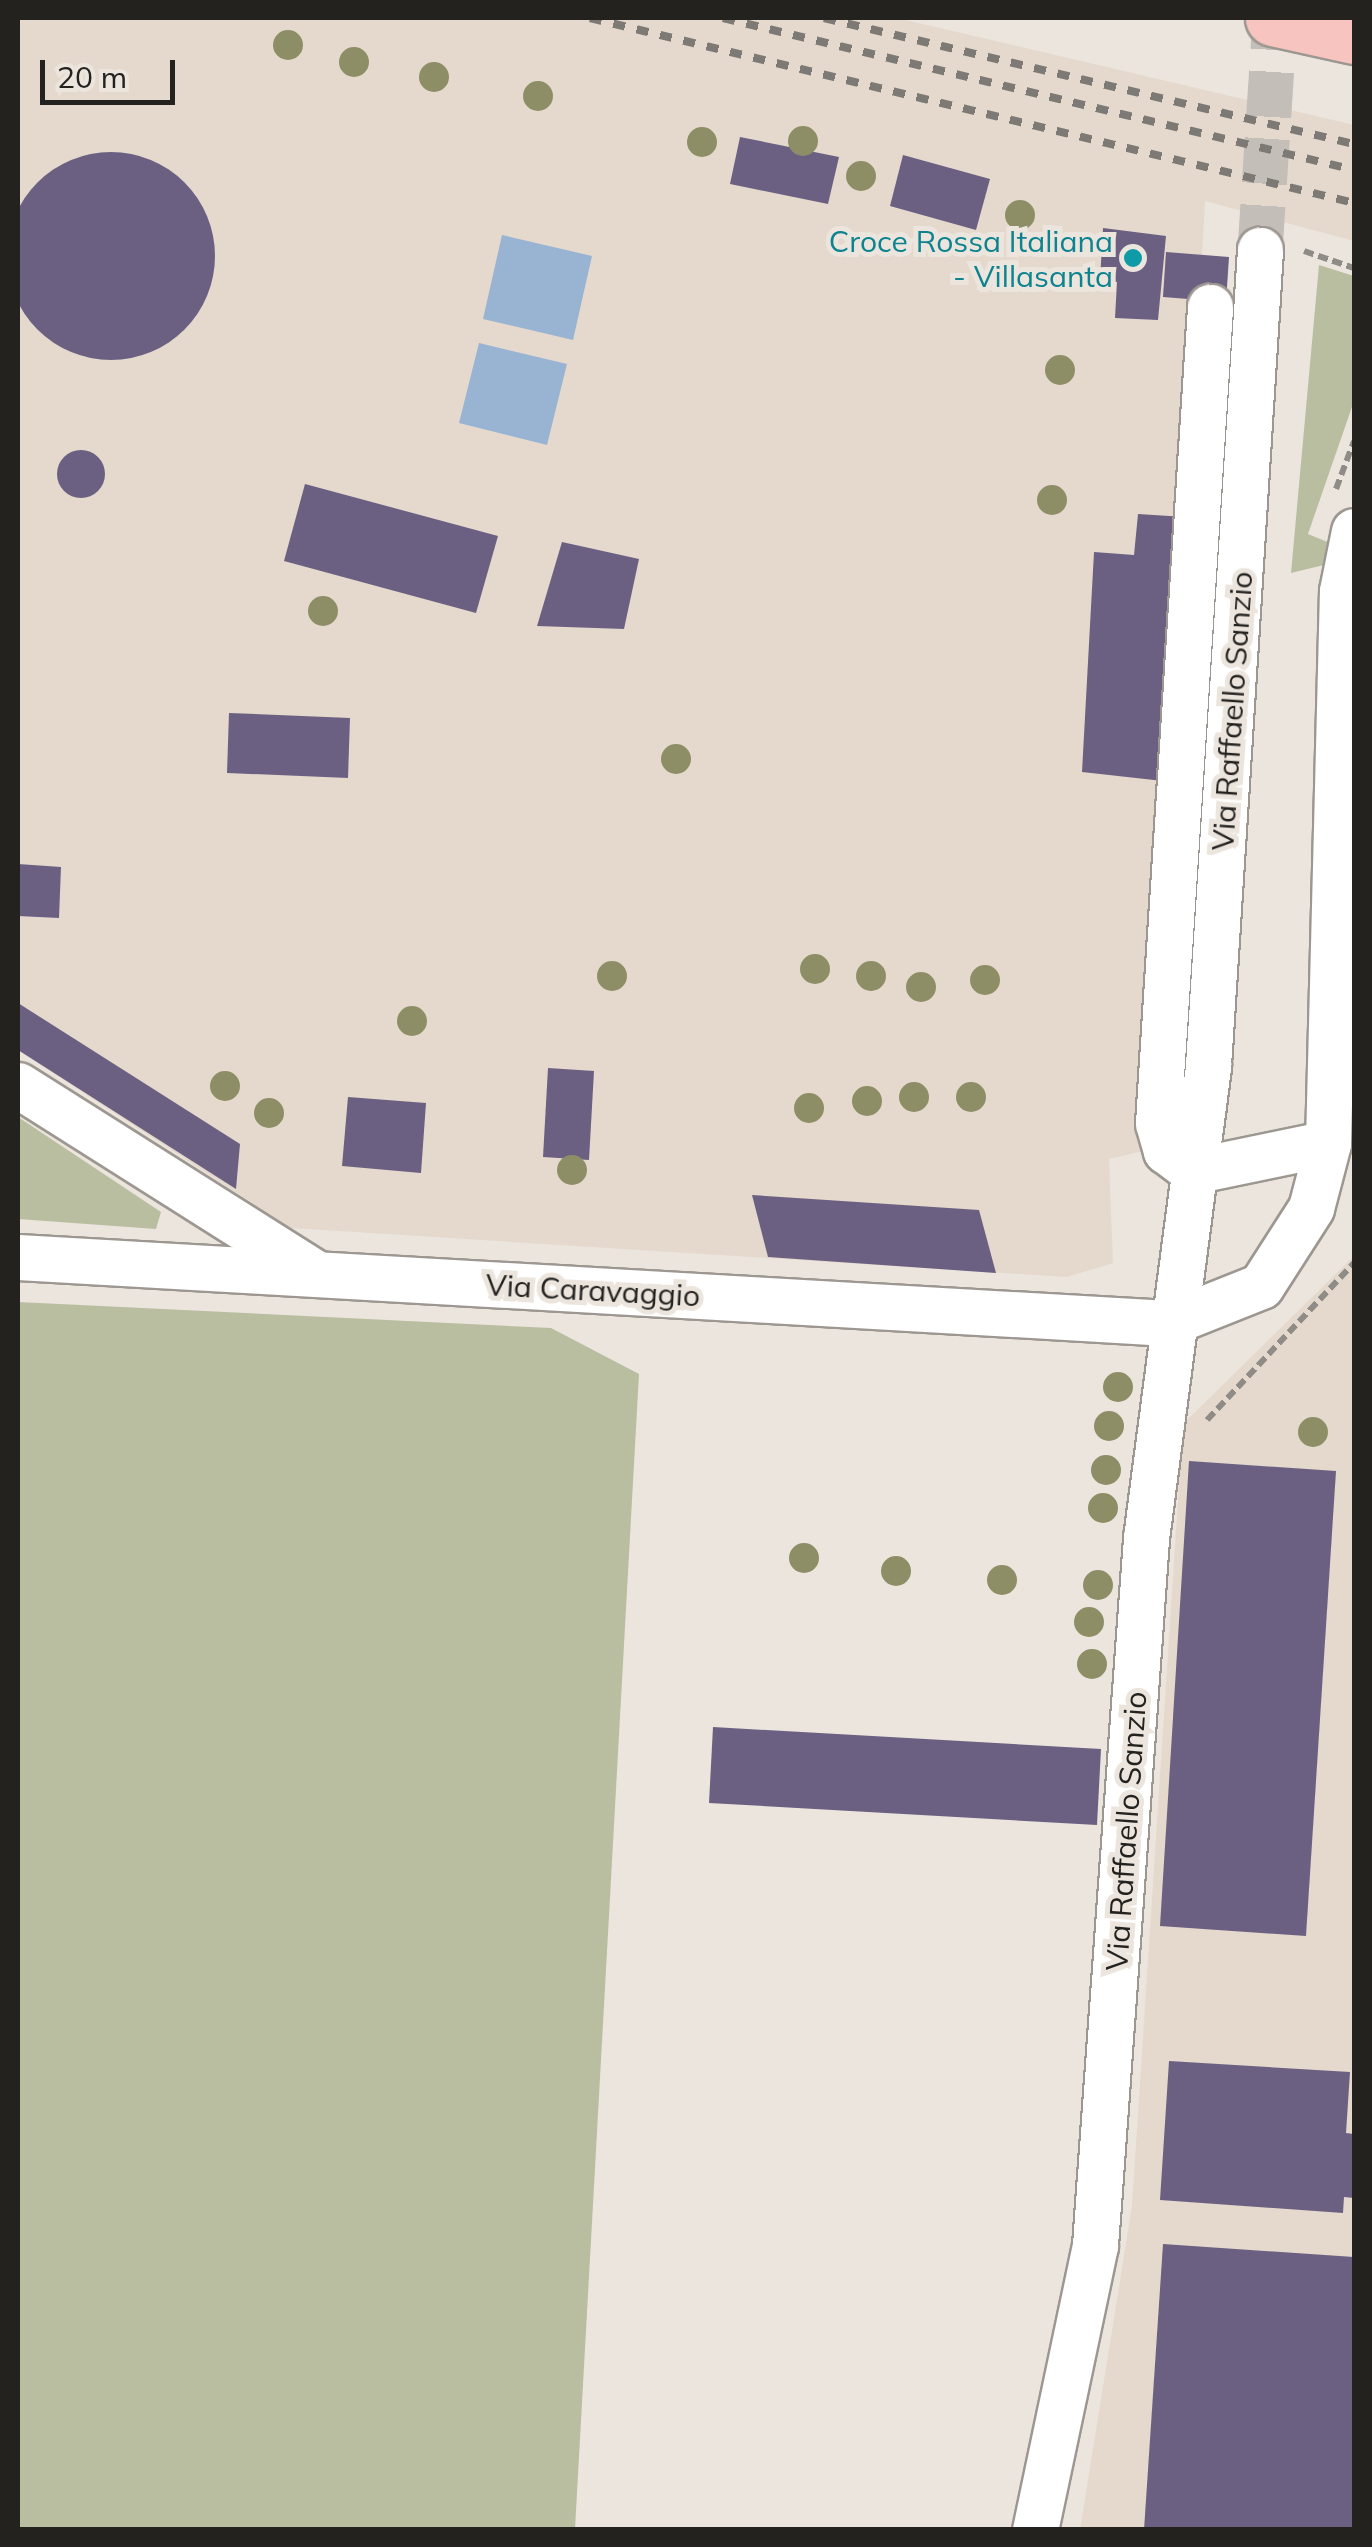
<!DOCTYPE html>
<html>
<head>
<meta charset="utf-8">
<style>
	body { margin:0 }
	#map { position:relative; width:1372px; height:2547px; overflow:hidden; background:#ebe5de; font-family:Mulish,sans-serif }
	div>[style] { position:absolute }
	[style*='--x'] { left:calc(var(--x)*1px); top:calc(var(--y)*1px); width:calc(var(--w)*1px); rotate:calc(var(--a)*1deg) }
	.built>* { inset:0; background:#e4d9cc }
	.green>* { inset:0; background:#b9bea0 }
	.water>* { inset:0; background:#99b3d2 }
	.building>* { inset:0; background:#6b6082 }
	.round { border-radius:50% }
	.minor-tunnel>* { height:45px; margin-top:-22.5px; transform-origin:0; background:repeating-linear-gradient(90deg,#c3beb8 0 45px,transparent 0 67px) }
	.path>* { height:6px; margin-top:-3px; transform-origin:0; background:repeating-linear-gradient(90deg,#8f8b86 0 10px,transparent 0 15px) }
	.roads { filter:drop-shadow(2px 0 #9d9791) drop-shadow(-2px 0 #9d9791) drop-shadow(0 2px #9d9791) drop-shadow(0 -2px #9d9791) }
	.minor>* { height:45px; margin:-22.5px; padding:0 22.5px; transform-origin:22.5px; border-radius:22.5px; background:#fff }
	.major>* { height:55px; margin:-27.5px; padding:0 27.5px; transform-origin:27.5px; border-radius:27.5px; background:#f7c4bf }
	.rail>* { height:8px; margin-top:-4px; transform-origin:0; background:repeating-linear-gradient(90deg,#7d7a75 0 12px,transparent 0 24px) }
	.trees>* { width:30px; height:30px; margin:-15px; border-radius:50%; background:#8d8e66 }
	.dots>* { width:28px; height:28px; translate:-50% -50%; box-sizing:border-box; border:5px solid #ebe5de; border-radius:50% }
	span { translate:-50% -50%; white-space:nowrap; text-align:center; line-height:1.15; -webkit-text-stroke:10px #ebe5de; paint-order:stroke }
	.culture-label { font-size:30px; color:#0d838f }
	.right { translate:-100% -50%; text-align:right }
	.street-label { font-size:30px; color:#24221f }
	.frame { position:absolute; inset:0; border:20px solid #24221f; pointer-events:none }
	.scale { position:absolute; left:40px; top:60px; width:135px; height:45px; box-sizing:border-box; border:5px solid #24221f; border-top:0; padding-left:12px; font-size:30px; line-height:35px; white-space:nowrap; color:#24221f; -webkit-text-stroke:8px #ebe5de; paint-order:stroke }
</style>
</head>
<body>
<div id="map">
	<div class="built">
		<i style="clip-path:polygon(18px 18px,897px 18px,1354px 125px,1354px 241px,1205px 201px,1152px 1149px,1109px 1159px,1113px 1263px,1067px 1277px,291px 1228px,18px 1050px)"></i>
		<i style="clip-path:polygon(1354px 1256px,1354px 2529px,1080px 2530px,1132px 2206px,1183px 1424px)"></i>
	</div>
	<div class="green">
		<i style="clip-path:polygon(1319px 265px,1354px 276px,1354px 401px,1308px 534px,1330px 543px,1328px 564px,1291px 573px)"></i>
		<i style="clip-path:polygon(18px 1117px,161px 1212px,156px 1229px,18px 1219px)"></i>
		<i style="clip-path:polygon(18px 1302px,551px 1328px,639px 1374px,575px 2529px,18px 2529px)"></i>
	</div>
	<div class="water">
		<i style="clip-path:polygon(502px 235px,592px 256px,573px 340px,483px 319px)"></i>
		<i style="clip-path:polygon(479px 343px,567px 364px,547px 445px,459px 423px)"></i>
	</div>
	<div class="building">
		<i style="clip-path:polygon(740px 137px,839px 157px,828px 204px,730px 184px)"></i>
		<i class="round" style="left:7px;top:152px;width:208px;height:208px"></i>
		<i style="clip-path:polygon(903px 155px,990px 179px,976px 230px,890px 206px)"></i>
		<i style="clip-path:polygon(1103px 228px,1166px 236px,1158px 320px,1115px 318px,1117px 282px,1100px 280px)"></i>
		<i style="clip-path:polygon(1166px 252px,1229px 257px,1226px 302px,1163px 297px)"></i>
		<i class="round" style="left:57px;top:450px;width:48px;height:48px"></i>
		<i style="clip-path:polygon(305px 484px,498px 536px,476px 613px,284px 561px)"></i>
		<i style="clip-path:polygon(1138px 514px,1185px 517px,1172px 782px,1082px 772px,1094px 552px,1134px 555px)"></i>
		<i style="clip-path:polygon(562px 542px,639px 559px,624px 629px,537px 626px)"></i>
		<i style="clip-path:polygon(229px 713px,350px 718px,348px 778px,227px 773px)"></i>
		<i style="clip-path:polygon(18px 864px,61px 867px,59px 918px,18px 916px)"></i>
		<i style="clip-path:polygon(18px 1003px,240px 1144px,236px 1189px,18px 1050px)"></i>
		<i style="clip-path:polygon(548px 1068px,594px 1071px,589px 1160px,543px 1157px)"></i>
		<i style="clip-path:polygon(348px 1097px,426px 1103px,421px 1173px,342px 1166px)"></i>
		<i style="clip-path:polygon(752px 1195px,979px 1210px,996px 1273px,768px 1257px)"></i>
		<i style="clip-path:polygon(1189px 1461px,1336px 1471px,1306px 1936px,1160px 1926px)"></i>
		<i style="clip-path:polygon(713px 1727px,1101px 1749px,1097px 1825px,709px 1803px)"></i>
		<i style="clip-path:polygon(1169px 2061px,1350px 2072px,1346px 2133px,1354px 2134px,1354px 2198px,1344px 2197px,1343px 2213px,1160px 2200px)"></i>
		<i style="clip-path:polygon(1163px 2244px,1354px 2257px,1354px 2530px,1144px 2530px)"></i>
	</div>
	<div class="minor-tunnel">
		<i style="--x:1260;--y:250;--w:232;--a:-86.3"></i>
	</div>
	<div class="path">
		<i style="--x:1304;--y:251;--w:53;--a:18.8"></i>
		<i style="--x:1336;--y:489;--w:51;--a:-69.4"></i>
		<i style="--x:1207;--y:1420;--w:215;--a:-46.9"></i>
	</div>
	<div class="roads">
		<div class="minor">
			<i style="--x:18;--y:1085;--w:352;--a:32.3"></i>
			<i style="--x:1328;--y:1143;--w:552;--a:-88.55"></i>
			<i style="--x:1342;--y:591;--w:61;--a:-78.7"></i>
			<i style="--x:18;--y:1257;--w:1152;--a:3.28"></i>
			<i style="--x:1168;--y:1323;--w:100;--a:-21.7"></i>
			<i style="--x:1261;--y:1286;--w:93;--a:-57.3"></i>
			<i style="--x:1311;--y:1208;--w:67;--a:-75.3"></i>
			<i style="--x:1328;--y:1143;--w:138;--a:168.3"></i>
			<i style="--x:1193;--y:1171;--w:34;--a:-143"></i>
			<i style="--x:1166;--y:1151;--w:29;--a:-106"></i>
			<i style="--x:1158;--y:1123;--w:818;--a:-86.35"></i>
			<i style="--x:1035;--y:2530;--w:291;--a:-78.1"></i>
			<i style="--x:1095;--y:2245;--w:709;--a:-85.87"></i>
			<i style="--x:1146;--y:1538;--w:477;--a:-82.5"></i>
			<i style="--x:1208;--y:1065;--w:817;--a:-86.35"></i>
		</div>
		<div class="major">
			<i style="--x:1273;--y:18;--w:83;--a:12.5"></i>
		</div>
	</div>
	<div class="rail">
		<i style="--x:590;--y:18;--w:786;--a:13.61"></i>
		<i style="--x:723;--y:18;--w:649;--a:13.54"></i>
		<i style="--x:824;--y:18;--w:545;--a:13.37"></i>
	</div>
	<div class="trees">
		<i style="left:288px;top:45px"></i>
		<i style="left:354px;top:62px"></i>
		<i style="left:434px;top:77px"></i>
		<i style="left:538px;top:96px"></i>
		<i style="left:803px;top:141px"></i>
		<i style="left:702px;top:142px"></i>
		<i style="left:861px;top:176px"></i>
		<i style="left:1020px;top:215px"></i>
		<i style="left:1060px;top:370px"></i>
		<i style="left:1052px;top:500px"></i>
		<i style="left:323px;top:611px"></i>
		<i style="left:676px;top:759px"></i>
		<i style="left:815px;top:969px"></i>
		<i style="left:612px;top:976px"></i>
		<i style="left:871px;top:976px"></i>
		<i style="left:985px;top:980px"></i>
		<i style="left:921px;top:987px"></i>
		<i style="left:412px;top:1021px"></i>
		<i style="left:225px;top:1086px"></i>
		<i style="left:914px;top:1097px"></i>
		<i style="left:971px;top:1097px"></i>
		<i style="left:867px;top:1101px"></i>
		<i style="left:809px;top:1108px"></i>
		<i style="left:269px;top:1113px"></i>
		<i style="left:572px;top:1170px"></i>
		<i style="left:1118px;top:1387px"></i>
		<i style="left:1109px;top:1426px"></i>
		<i style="left:1313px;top:1432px"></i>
		<i style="left:1106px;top:1470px"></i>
		<i style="left:1103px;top:1508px"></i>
		<i style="left:804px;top:1558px"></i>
		<i style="left:896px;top:1571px"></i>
		<i style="left:1002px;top:1580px"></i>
		<i style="left:1098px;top:1585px"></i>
		<i style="left:1089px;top:1622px"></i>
		<i style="left:1092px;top:1664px"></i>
	</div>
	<div class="dots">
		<i style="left:1133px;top:258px;background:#0f9aa8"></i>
	</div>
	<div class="culture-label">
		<span class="right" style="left:1113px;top:258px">Croce Rossa Italiana<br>- Villasanta</span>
	</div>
	<div class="street-label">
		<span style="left:1232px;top:711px;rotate:-86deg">Via Raffaello Sanzio</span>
		<span style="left:593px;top:1290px;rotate:3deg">Via Caravaggio</span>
		<span style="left:1126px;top:1831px;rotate:-86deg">Via Raffaello Sanzio</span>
	</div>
	<div class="frame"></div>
	<div class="scale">20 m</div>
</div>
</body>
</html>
